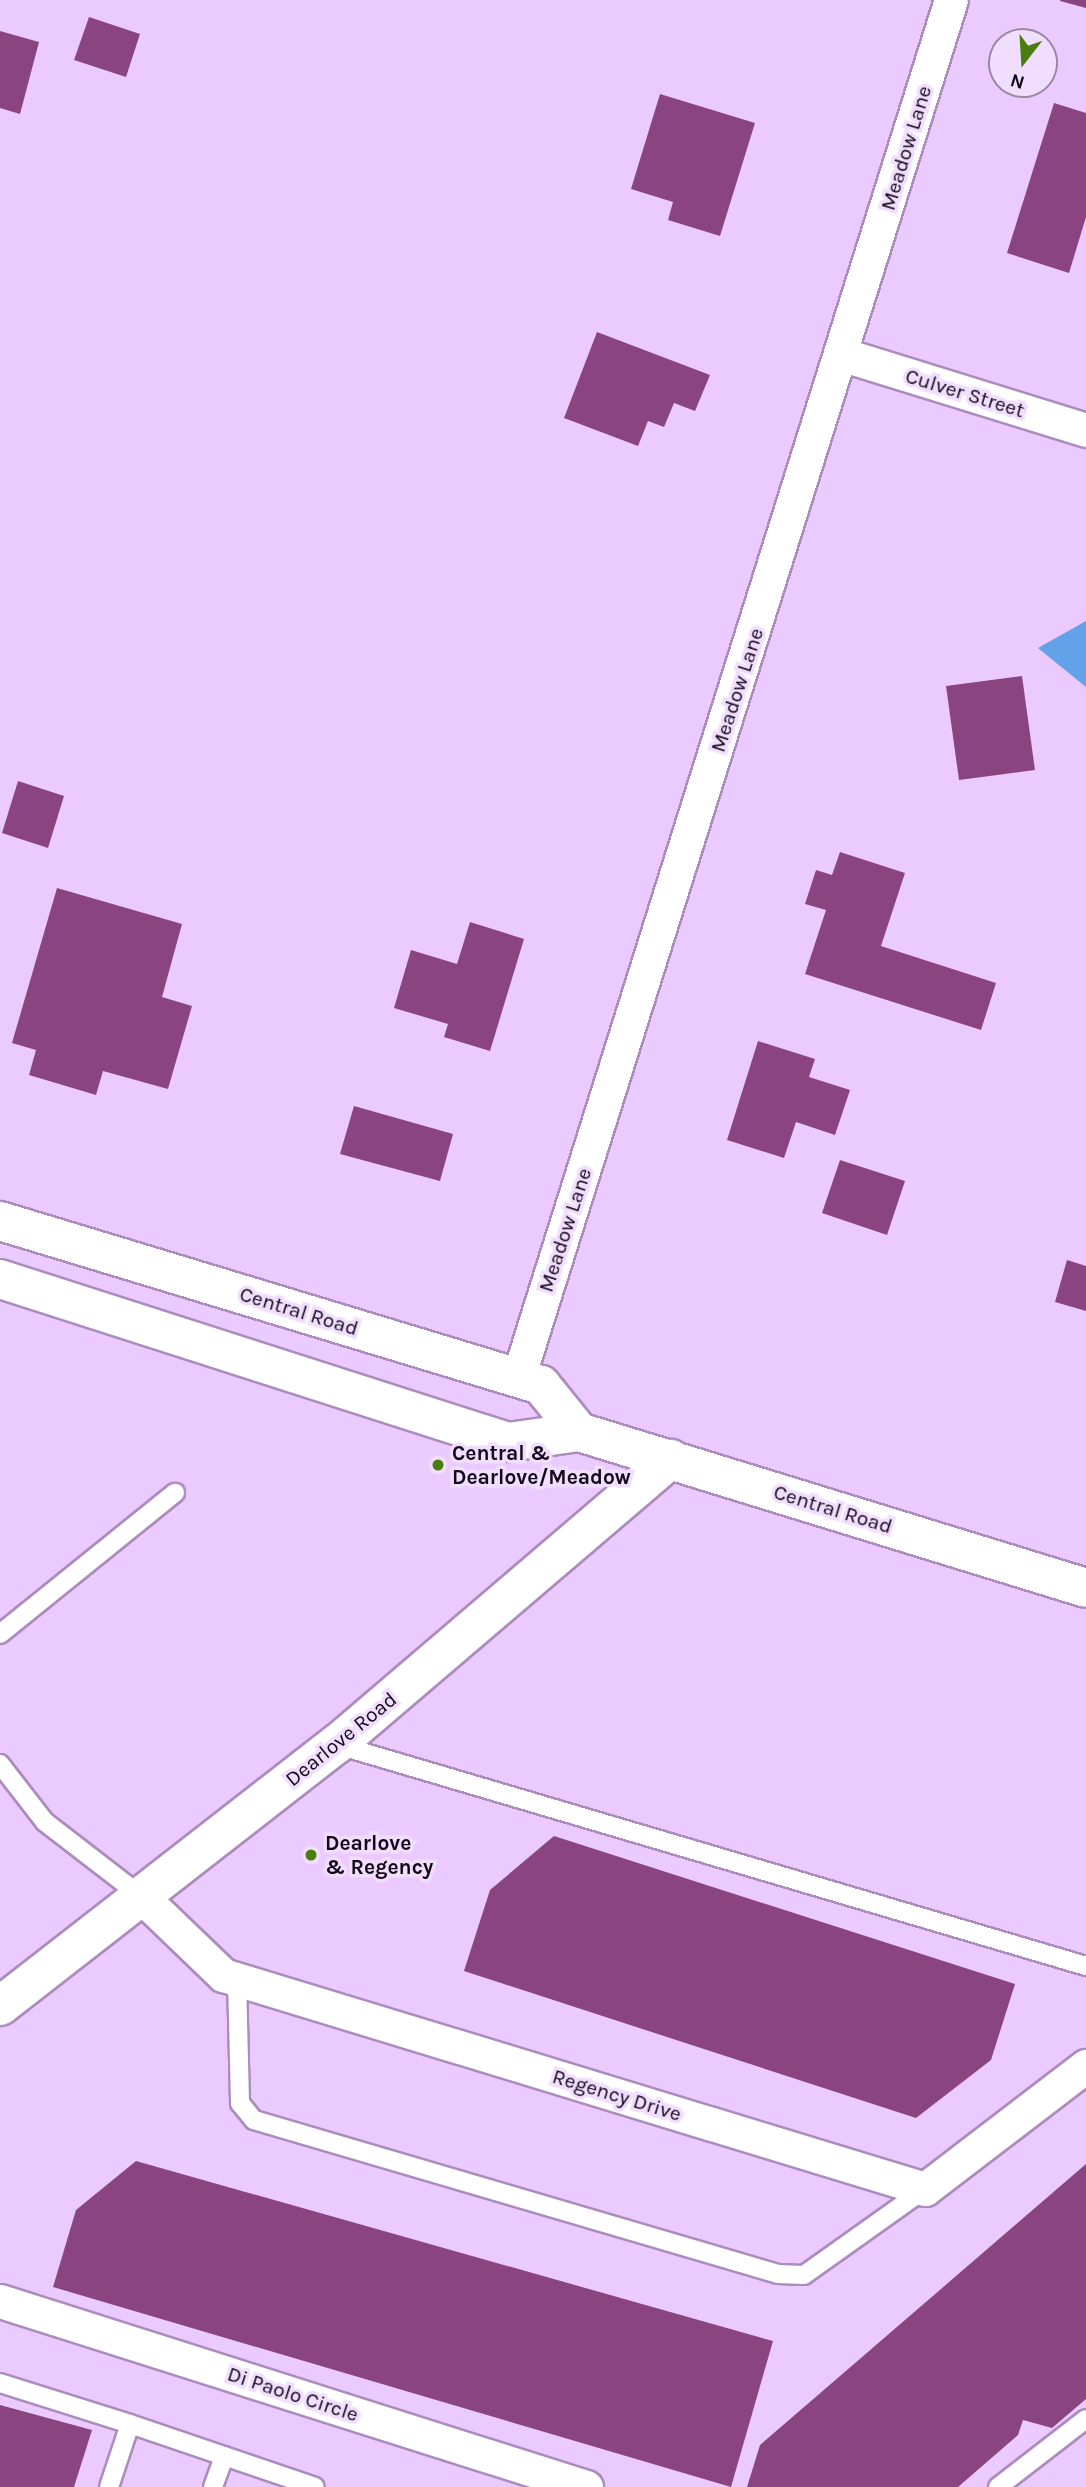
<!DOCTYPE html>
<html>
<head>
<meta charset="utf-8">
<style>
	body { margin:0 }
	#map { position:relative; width:1086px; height:2487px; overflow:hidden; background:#ebcbff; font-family:Karla,sans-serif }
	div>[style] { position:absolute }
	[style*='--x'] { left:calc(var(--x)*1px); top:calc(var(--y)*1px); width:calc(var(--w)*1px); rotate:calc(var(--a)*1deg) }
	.water>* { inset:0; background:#62a2e9 }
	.building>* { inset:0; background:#8a4581 }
	.roads { filter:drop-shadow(2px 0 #ab8cbd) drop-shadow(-2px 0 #ab8cbd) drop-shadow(0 2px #ab8cbd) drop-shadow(0 -2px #ab8cbd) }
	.service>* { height:18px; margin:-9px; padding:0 9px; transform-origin:9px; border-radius:9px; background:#fff }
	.minor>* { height:33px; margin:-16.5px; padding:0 16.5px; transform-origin:16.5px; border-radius:16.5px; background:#fff }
	.secondary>* { height:38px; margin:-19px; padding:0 19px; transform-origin:19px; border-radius:19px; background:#fff }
	.dots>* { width:19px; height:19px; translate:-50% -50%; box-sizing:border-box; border:4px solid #f1defe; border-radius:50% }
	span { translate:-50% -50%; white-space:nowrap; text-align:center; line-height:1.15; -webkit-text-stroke:7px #f1defe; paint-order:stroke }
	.street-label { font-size:21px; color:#14091a }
	.poi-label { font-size:21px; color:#14091a; font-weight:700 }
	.left { translate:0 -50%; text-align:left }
	.north { position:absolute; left:988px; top:28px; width:70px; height:70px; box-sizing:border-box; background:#f1defe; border:2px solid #9989a3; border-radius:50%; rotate:197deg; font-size:19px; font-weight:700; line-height:28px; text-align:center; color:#14091a }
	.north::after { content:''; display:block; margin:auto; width:24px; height:32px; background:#4b7d0c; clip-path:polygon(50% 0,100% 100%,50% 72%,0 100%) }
</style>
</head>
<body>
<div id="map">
	<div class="water">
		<i style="clip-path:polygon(1086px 621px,1086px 687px,1038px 648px)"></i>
	</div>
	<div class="building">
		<i style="clip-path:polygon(1086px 0,1086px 8px,1060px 1px,1060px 0)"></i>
		<i style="clip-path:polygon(89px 17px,140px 34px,126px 77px,74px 60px)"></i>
		<i style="clip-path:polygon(0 31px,39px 42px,20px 114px,0 108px)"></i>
		<i style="clip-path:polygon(660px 94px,755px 123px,720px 236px,668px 220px,673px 202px,631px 189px)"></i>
		<i style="clip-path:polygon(1054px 103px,1086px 113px,1086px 217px,1069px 273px,1007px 253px)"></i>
		<i style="clip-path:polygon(597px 332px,710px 375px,695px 411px,674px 403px,664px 427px,648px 421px,638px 446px,564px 418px)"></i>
		<i style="clip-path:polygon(1022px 676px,1035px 770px,959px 780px,946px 686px)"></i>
		<i style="clip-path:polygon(18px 781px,64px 796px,48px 848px,2px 833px)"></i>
		<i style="clip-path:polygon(840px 852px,905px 873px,881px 946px,996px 983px,981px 1030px,805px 974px,826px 910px,805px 904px,816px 870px,832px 875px)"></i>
		<i style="clip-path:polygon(57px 888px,182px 924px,162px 997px,192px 1006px,168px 1089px,103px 1071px,96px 1095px,29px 1075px,36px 1050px,12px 1043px)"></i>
		<i style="clip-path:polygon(470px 922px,524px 939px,490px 1051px,444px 1037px,448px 1024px,394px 1008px,411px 950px,457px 964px)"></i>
		<i style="clip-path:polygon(758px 1041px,815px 1059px,809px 1077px,850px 1090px,835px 1135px,796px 1122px,784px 1158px,727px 1140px)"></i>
		<i style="clip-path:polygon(354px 1106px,453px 1134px,440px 1181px,340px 1154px)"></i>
		<i style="clip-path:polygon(840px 1160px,905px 1181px,887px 1235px,822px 1213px)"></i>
		<i style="clip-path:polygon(1067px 1260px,1086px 1266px,1086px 1311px,1055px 1302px)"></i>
		<i style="clip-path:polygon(554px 1836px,1015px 1984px,991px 2060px,916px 2118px,464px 1971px,490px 1890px)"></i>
		<i style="clip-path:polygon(136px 2161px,773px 2341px,731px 2487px,53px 2287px,76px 2210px)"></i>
		<i style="clip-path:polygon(1086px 2164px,1086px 2399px,1052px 2428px,1023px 2420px,1018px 2435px,958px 2487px,747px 2487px,760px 2445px)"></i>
		<i style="clip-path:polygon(0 2405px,92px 2430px,74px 2487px,0 2487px)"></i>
	</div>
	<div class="roads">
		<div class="service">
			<i style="--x:0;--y:1634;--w:225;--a:-38.9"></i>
			<i style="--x:338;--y:1745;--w:780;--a:16.46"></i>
			<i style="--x:0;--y:1764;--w:73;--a:52.2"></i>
			<i style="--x:45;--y:1822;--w:121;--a:37.6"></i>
			<i style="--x:237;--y:1979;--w:124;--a:88.6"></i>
			<i style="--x:240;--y:2103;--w:22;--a:51"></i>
			<i style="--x:254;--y:2120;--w:546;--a:16.38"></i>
			<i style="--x:778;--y:2274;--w:26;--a:2"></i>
			<i style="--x:804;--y:2275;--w:148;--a:-35.4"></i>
			<i style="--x:0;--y:2383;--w:136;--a:17.5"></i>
			<i style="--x:130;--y:2424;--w:66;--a:108.4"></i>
			<i style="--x:130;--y:2424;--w:195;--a:18.8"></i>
			<i style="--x:213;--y:2487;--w:33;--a:-70"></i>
			<i style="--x:998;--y:2487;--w:111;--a:-37.7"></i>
		</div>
		<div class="minor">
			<i style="--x:844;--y:355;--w:253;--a:17.2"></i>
			<i style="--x:518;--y:1378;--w:1444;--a:-72.56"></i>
			<i style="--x:141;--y:1896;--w:114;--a:43.9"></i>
			<i style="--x:223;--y:1975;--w:734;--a:16.95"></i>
			<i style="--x:925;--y:2189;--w:203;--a:-37.4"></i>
			<i style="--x:0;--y:2301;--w:615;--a:17.61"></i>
		</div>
		<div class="secondary">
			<i style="--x:0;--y:1221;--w:565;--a:16.86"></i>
			<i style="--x:541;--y:1385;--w:60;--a:51"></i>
			<i style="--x:0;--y:1279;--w:534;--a:17.79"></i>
			<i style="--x:508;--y:1442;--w:72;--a:-8"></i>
			<i style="--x:579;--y:1432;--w:530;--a:17.1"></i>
			<i style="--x:0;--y:2006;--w:427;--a:-37.9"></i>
			<i style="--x:337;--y:1744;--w:439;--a:-40.5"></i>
		</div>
	</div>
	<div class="dots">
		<i style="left:438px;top:1465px;background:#4b7d0c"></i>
		<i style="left:311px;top:1855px;background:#4b7d0c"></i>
	</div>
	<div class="street-label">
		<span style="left:906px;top:148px;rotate:-73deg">Meadow Lane</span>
		<span style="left:965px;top:393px;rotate:17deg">Culver Street</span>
		<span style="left:737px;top:690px;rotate:-72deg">Meadow Lane</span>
		<span style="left:565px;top:1230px;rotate:-72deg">Meadow Lane</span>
		<span style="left:299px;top:1311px;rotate:17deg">Central Road</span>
		<span style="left:833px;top:1509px;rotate:17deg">Central Road</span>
		<span style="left:341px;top:1739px;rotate:-39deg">Dearlove Road</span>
		<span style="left:617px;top:2095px;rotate:17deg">Regency Drive</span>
		<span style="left:293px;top:2394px;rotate:18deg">Di Paolo Circle</span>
	</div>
	<div class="poi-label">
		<span class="left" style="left:452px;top:1465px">Central &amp;<br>Dearlove/Meadow</span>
		<span class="left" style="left:325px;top:1855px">Dearlove<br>&amp; Regency</span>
	</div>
	<div class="north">N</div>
</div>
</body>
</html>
